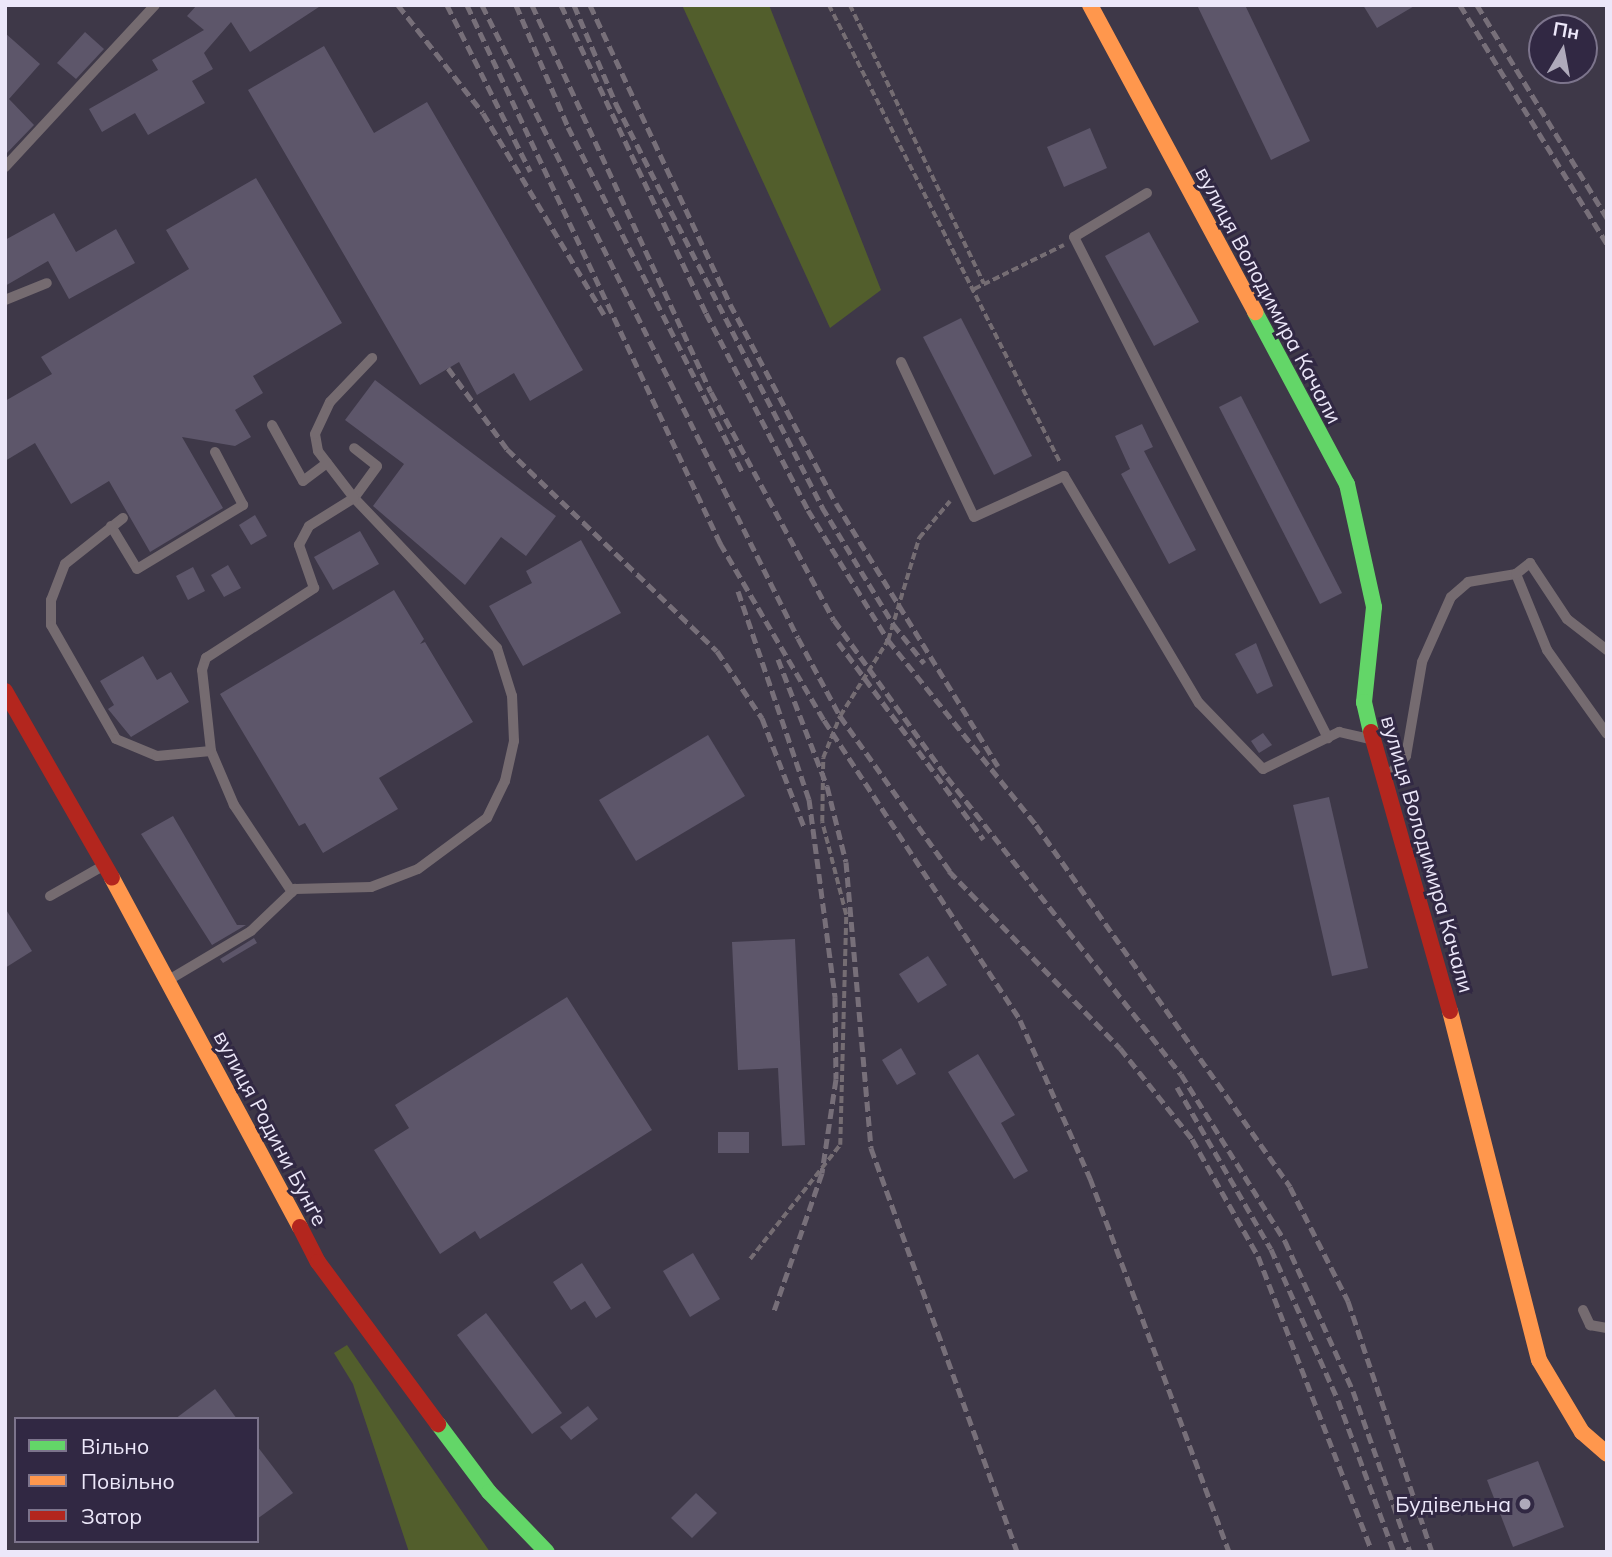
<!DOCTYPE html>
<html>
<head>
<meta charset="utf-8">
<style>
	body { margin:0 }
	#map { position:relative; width:1612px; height:1557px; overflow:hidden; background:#3e3848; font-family:Mulish,sans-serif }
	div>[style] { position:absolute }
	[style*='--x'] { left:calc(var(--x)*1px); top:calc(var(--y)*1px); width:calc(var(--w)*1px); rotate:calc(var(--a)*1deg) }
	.green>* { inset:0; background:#525e2c }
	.building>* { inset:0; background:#5d566a }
	.path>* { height:3.5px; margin-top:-1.75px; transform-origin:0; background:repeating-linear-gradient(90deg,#756d73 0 7px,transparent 0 10.5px) }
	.lane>* { height:10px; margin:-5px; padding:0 5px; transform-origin:5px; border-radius:5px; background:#756b70 }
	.fast>* { height:16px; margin:-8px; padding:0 8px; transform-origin:8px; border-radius:8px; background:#63d668 }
	.slow>* { height:16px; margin:-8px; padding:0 8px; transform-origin:8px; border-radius:8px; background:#ff974d }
	.jam>* { height:16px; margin:-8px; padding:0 8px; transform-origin:8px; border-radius:8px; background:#b3261e }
	.rail>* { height:5px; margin-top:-2.5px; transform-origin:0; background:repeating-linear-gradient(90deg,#776f79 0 10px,transparent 0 15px) }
	.dots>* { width:19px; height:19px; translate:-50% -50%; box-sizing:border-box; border:4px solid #312843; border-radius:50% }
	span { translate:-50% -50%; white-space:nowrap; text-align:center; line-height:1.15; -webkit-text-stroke:6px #312843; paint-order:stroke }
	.street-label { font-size:21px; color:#ece7f9 }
	.poi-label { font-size:21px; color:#ece7f9 }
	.right { translate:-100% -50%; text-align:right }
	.frame { position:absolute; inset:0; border:7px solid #ece7f9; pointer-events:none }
	.legend { position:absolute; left:14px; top:1417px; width:245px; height:126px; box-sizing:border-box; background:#312843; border:2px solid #7c748c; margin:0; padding:9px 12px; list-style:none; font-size:21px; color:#ece7f9 }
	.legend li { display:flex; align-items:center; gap:14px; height:35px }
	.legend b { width:35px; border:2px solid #7c748c }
	.north { position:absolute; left:1528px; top:14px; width:70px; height:70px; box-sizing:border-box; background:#312843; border:2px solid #7c748c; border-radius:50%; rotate:10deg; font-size:19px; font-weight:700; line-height:28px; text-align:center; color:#ece7f9 }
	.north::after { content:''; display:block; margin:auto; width:24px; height:32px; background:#afaabb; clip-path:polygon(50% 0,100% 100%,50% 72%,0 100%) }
</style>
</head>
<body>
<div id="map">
	<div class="green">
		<i style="clip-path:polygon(682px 5px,769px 5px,881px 290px,830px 328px)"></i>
		<i style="clip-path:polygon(347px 1345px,490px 1552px,409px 1552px,353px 1384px,334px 1353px)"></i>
	</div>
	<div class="building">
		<i style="clip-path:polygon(197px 5px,322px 5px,250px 52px,231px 22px,204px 53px,213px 69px,192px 81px,205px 103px,148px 135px,135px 113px,102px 132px,89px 109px,158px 70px,152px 60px,204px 30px,187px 16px)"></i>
		<i style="clip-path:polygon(1197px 5px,1245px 5px,1310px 141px,1271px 160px)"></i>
		<i style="clip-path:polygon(1363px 5px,1416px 5px,1377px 28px)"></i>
		<i style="clip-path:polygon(85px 32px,104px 49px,76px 79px,57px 63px)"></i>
		<i style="clip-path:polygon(5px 33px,40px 64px,9px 99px,34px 125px,5px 155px)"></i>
		<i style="clip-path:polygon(324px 46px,374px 133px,427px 102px,583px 370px,530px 401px,514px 373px,477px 395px,459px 362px,420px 385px,248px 90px)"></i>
		<i style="clip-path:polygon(1090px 128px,1107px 168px,1064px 187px,1047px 147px)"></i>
		<i style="clip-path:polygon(256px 178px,342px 323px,253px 376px,263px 393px,235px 410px,251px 437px,235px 446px,182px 437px,223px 508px,150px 552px,109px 481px,71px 504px,35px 443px,5px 461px,5px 401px,52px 374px,41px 357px,189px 269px,166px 230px)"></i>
		<i style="clip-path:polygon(54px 213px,76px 252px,116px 229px,135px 263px,69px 299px,48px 261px,5px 286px,5px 240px)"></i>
		<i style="clip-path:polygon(1149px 232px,1199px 322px,1154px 346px,1105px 256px)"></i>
		<i style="clip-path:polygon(961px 318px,1032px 456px,994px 475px,923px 337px)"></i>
		<i style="clip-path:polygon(375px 380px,556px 516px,526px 556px,501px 537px,465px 585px,373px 506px,404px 464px,345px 420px)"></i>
		<i style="clip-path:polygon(1241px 396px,1342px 593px,1320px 604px,1219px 407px)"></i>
		<i style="clip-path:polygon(1142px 424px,1153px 447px,1144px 451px,1196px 550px,1169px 564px,1121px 474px,1130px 469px,1115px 436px)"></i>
		<i style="clip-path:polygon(255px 515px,267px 536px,251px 545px,239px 525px)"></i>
		<i style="clip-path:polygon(360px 531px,379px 564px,333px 590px,314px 557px)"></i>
		<i style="clip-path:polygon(581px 540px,621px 613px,523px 666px,489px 606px,532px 583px,526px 571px)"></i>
		<i style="clip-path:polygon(228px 565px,241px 588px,224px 597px,211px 575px)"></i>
		<i style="clip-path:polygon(193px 567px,205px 591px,188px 600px,176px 576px)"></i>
		<i style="clip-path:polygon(394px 590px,424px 639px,420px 644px,425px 642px,473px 722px,379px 778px,398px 809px,323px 853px,305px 823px,299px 826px,220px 694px)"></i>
		<i style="clip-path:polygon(1256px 643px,1273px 686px,1257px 694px,1235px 654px)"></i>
		<i style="clip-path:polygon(143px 656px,157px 680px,171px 672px,189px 702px,131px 737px,108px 709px,114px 705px,100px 681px)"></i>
		<i style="clip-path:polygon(1263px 733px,1272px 745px,1259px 753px,1251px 741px)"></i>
		<i style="clip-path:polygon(708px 735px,745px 796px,636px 861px,599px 800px)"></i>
		<i style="clip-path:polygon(1329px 797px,1368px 968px,1332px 976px,1293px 805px)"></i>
		<i style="clip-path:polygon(173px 816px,237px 925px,246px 925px,212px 945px,141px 834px)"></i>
		<i style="clip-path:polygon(5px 908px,32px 951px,5px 968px)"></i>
		<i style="clip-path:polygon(254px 938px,257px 943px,223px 963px,220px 959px)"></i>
		<i style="clip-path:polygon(795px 939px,805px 1145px,782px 1146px,778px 1068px,738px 1070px,732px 942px)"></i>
		<i style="clip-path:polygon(928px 956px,947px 985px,918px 1003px,899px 974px)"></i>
		<i style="clip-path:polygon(567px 997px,652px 1130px,480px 1239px,475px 1231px,440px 1254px,374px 1150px,409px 1128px,395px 1105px)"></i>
		<i style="clip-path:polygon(901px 1048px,916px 1074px,897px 1085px,882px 1060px)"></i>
		<i style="clip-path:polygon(978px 1054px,1015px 1115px,1001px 1123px,1028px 1171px,1014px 1179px,948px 1072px)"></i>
		<i style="clip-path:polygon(718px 1132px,749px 1132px,749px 1153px,718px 1153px)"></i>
		<i style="clip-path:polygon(693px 1253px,720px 1299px,690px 1317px,663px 1271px)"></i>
		<i style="clip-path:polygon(582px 1263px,611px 1308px,596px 1318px,585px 1301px,571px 1310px,553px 1282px)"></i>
		<i style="clip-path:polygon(486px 1313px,562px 1413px,532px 1434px,457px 1335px)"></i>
		<i style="clip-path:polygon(215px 1389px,237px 1419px,175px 1419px)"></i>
		<i style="clip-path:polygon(588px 1406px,598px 1419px,571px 1440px,560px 1427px)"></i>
		<i style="clip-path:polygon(257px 1446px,293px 1493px,257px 1519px)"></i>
		<i style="clip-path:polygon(1538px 1461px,1564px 1527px,1513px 1547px,1487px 1480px)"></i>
		<i style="clip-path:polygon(696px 1493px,717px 1513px,692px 1538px,671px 1518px)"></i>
	</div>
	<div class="path">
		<i style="--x:829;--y:5;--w:514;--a:63.19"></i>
		<i style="--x:850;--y:5;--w:309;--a:64.3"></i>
		<i style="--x:974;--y:289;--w:100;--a:-26.1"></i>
		<i style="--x:750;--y:1259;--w:145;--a:-51.7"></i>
		<i style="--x:840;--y:1145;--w:230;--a:-88.5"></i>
		<i style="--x:846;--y:915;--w:96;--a:-104.5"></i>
		<i style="--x:822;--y:822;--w:64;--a:-89.1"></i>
		<i style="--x:823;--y:758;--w:45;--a:-68"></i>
		<i style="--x:840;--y:716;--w:90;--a:-57.7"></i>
		<i style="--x:888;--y:640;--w:107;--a:-73.1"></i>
		<i style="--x:919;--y:538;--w:48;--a:-50"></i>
	</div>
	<div class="lane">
		<i style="--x:5;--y:167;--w:221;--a:-47.2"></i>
		<i style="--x:1147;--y:193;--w:85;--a:148.9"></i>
		<i style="--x:1074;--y:237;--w:562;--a:63.12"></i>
		<i style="--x:5;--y:300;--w:45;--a:-22"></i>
		<i style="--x:901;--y:362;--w:171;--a:64.8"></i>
		<i style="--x:974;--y:517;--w:99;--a:-24.5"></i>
		<i style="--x:1064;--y:476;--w:264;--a:59.3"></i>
		<i style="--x:1199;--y:703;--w:92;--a:45.9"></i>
		<i style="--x:1263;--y:769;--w:85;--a:-26"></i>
		<i style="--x:1339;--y:732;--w:32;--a:13"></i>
		<i style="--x:272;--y:425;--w:64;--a:61"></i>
		<i style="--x:303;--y:481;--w:30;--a:-37"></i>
		<i style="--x:123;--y:518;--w:74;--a:141.6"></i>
		<i style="--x:65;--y:564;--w:39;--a:111"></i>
		<i style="--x:51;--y:600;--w:25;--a:90"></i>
		<i style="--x:51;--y:625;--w:131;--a:60.3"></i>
		<i style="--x:116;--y:739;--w:44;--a:22.5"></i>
		<i style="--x:157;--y:756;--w:54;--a:-5.3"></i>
		<i style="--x:111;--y:526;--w:50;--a:58.8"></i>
		<i style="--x:137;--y:569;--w:124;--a:-31.1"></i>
		<i style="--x:243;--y:505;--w:60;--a:-117.8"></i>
		<i style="--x:1516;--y:574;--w:82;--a:67.8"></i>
		<i style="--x:1547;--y:650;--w:103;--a:54.5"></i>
		<i style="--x:1388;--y:776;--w:27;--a:-48"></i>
		<i style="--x:1406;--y:756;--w:95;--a:-80.3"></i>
		<i style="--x:1422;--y:662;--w:71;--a:-66"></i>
		<i style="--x:1451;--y:597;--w:23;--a:-41"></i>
		<i style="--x:1468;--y:582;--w:49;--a:-9.5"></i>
		<i style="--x:1516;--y:574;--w:18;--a:-38"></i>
		<i style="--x:1530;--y:563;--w:67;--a:56.5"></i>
		<i style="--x:1567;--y:619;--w:51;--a:37.8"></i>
		<i style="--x:292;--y:892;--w:105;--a:-123.7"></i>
		<i style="--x:234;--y:805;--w:59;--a:-113.1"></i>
		<i style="--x:211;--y:751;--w:81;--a:-96.3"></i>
		<i style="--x:202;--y:670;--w:13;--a:-72"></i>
		<i style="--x:206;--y:658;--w:129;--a:-32.9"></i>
		<i style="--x:314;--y:588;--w:46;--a:-109.2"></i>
		<i style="--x:299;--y:545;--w:21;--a:-62"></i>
		<i style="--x:309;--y:526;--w:53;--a:-31.9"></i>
		<i style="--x:354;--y:498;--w:39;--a:-54"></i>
		<i style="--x:377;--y:466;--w:29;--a:-142"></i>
		<i style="--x:50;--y:896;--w:59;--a:-29.6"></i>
		<i style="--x:172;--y:978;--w:92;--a:-30.7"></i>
		<i style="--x:251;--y:931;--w:61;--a:-43.7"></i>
		<i style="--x:295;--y:889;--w:76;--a:-1.5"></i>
		<i style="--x:371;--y:887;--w:50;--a:-21"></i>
		<i style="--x:418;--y:869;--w:86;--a:-36.5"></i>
		<i style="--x:487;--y:818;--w:41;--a:-64.1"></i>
		<i style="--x:505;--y:781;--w:41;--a:-77.3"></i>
		<i style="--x:514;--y:741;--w:45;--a:-92.5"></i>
		<i style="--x:512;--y:696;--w:50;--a:-107.4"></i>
		<i style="--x:497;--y:648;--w:207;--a:-133.6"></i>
		<i style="--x:354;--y:498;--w:59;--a:-127.5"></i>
		<i style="--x:318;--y:451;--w:17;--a:-100"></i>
		<i style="--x:315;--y:434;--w:35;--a:-65"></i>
		<i style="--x:330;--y:402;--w:61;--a:-46.3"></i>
		<i style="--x:1583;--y:1310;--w:17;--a:65"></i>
		<i style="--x:1590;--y:1325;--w:17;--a:10"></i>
	</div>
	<div class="fast">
		<i style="--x:1255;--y:312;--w:195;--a:61.9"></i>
		<i style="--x:1347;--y:484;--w:126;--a:77.6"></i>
		<i style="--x:1374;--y:607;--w:96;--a:96"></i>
		<i style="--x:1364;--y:702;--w:31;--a:77"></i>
		<i style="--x:438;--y:1424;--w:85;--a:53.1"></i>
		<i style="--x:489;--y:1492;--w:83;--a:46"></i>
	</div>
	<div class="slow">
		<i style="--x:1090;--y:5;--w:349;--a:61.7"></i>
		<i style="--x:112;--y:878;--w:396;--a:61.7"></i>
		<i style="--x:1450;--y:1011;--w:360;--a:75.7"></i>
		<i style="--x:1539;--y:1360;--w:84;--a:59.2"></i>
		<i style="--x:1582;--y:1432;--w:33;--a:41"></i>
	</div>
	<div class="jam">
		<i style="--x:5;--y:691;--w:215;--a:60.2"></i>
		<i style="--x:1371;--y:732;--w:290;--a:74.2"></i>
		<i style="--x:300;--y:1227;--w:39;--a:63"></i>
		<i style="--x:318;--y:1262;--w:202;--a:53.5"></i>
	</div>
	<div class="rail">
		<i style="--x:398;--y:5;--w:137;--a:51.8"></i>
		<i style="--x:483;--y:113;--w:235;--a:59"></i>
		<i style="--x:447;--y:5;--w:186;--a:63.4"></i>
		<i style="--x:467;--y:5;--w:595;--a:64.81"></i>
		<i style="--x:720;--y:543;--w:205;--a:59.6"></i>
		<i style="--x:824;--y:720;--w:358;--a:56.8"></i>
		<i style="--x:1020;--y:1020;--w:173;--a:66.1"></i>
		<i style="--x:1090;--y:1178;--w:399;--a:69.6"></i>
		<i style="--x:482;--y:5;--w:707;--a:63.47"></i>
		<i style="--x:798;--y:638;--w:89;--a:61.7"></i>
		<i style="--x:840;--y:716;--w:197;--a:54.7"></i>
		<i style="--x:516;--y:5;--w:133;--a:66.9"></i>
		<i style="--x:568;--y:127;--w:386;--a:63.2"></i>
		<i style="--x:532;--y:5;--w:426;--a:65.2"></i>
		<i style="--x:711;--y:392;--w:259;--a:61.7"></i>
		<i style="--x:834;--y:620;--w:193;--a:54.3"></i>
		<i style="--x:947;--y:777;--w:378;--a:51.8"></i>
		<i style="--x:1181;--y:1074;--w:197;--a:58.1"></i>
		<i style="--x:1285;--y:1241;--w:165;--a:65.6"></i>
		<i style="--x:1353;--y:1391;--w:171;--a:70.5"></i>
		<i style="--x:561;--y:5;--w:340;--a:64.8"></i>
		<i style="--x:706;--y:313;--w:222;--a:62.6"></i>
		<i style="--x:808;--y:510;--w:153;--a:58.4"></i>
		<i style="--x:888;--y:640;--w:237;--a:51.3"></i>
		<i style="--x:1036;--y:825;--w:442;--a:54.9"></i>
		<i style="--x:1290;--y:1187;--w:128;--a:63"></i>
		<i style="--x:1348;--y:1301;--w:265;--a:71.5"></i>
		<i style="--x:574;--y:5;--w:108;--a:67"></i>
		<i style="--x:616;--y:104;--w:453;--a:62.9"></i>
		<i style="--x:822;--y:507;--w:137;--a:58.7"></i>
		<i style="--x:893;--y:624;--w:50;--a:51.5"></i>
		<i style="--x:590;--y:5;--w:330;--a:64.9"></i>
		<i style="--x:730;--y:304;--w:225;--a:62"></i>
		<i style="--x:836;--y:503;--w:309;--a:58.4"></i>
		<i style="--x:1460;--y:5;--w:281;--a:58.4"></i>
		<i style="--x:1477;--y:5;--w:250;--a:58.6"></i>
		<i style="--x:448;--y:368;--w:100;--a:53.9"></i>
		<i style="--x:507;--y:449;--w:291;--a:43.9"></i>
		<i style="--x:717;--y:651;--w:81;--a:56.1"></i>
		<i style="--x:762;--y:718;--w:117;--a:68.9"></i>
		<i style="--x:738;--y:591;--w:220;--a:71.2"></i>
		<i style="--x:809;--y:799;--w:200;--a:82.5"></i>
		<i style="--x:835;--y:997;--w:82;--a:89.3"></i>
		<i style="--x:836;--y:1079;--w:95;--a:98.5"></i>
		<i style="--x:822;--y:1173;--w:149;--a:109.2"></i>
		<i style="--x:838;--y:642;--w:245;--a:53.6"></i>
		<i style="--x:778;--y:659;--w:136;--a:68.9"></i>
		<i style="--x:827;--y:786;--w:78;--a:76"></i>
		<i style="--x:846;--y:862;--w:287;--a:85"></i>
		<i style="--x:871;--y:1148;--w:430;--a:70.1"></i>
		<i style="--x:949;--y:871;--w:246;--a:46"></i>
		<i style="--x:1120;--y:1048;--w:116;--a:51.6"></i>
		<i style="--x:1192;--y:1139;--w:134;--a:60.6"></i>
		<i style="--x:1258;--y:1256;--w:317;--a:68.9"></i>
		<i style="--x:1177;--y:1087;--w:187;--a:59.9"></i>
		<i style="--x:1271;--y:1249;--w:165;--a:66.1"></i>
		<i style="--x:1338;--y:1400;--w:162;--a:69.8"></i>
	</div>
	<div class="dots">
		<i style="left:1525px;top:1504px;background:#afaabb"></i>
	</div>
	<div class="street-label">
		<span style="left:1269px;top:295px;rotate:62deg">вулиця Володимира Качали</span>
		<span style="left:1428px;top:854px;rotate:74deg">вулиця Володимира Качали</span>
		<span style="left:271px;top:1128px;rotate:62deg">вулиця Родини Бунґе</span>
	</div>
	<div class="poi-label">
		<span class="right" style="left:1511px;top:1504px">Будівельна</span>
	</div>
	<div class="frame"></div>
	<ul class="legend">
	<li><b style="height:9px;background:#63d668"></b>Вільно</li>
	<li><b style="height:9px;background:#ff974d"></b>Повільно</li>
	<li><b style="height:9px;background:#b3261e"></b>Затор</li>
	</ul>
	<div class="north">Пн</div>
</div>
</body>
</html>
